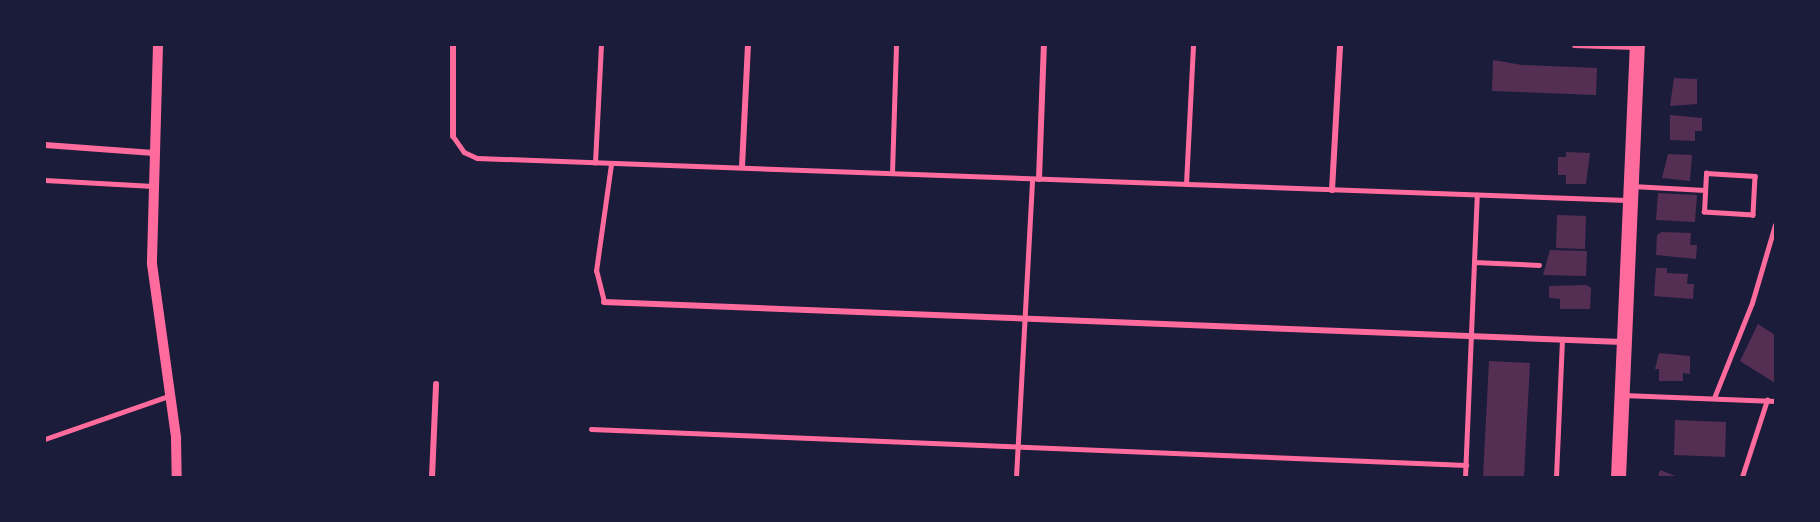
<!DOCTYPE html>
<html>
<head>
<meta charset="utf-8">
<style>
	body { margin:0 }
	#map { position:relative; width:1820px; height:522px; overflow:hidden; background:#1b1b3a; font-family:"Space Grotesk",sans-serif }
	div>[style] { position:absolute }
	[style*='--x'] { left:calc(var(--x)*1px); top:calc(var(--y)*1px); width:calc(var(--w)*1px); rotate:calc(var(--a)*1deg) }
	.building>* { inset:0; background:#542f53 }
	.service>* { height:4.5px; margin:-2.25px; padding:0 2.25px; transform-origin:2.25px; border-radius:2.25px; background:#ff6b9d }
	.minor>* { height:6px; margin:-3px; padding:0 3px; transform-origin:3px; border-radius:3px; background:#ff6b9d }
	.tertiary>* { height:10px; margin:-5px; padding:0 5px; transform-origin:5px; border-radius:5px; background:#ff6b9d }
	.primary>* { height:15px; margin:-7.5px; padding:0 7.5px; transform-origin:7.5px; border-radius:7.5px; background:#ff6b9d }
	span { translate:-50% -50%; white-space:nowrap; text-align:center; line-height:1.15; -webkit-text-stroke:6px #1b1b3a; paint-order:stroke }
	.frame { position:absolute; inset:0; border:46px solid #1b1b3a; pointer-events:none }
</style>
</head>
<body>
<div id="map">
	<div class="building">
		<i style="clip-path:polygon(1493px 60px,1522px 65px,1597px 68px,1596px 95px,1492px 91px)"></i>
		<i style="clip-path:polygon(1674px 78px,1697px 79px,1697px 104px,1670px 106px)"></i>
		<i style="clip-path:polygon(1670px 115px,1702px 118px,1702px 131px,1695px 131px,1695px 141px,1670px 140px)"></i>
		<i style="clip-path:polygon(1566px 152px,1590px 153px,1586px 184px,1566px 184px,1566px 175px,1558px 175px,1558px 157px,1566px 157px)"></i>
		<i style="clip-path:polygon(1668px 154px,1692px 155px,1690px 181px,1662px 178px)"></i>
		<i style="clip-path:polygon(1658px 193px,1697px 195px,1695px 222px,1656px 220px)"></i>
		<i style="clip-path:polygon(1557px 215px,1586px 216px,1585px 249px,1556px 248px)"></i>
		<i style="clip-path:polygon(1662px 232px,1691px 233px,1690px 245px,1697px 245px,1696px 259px,1656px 255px,1657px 235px)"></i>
		<i style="clip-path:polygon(1550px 250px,1587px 251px,1586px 276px,1543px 275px)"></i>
		<i style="clip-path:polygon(1656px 268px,1667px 268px,1667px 273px,1688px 274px,1687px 284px,1694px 284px,1693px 299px,1654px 296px)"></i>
		<i style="clip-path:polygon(1586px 285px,1591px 288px,1590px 309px,1560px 309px,1560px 299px,1549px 298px,1549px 286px)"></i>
		<i style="clip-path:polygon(1758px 324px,1775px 335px,1775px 383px,1740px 361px)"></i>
		<i style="clip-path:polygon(1659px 353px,1690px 356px,1690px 374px,1683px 373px,1683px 381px,1659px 381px,1659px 369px,1655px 369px)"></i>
		<i style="clip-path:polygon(1489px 361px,1530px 363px,1524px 477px,1483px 477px)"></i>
		<i style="clip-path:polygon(1675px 420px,1726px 422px,1725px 457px,1674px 455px)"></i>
		<i style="clip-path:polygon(1660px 470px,1678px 477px,1658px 477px)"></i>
	</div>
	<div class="service">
		<i style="--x:1574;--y:45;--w:60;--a:1.9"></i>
		<i style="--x:453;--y:136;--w:19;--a:55"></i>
		<i style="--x:464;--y:152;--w:14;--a:25"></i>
		<i style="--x:477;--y:158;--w:1150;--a:2.09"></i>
		<i style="--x:595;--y:163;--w:118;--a:-87.1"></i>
		<i style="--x:892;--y:173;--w:128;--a:-88.2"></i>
		<i style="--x:1706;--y:173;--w:49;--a:3.5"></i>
		<i style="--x:1755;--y:176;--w:39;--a:93"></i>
		<i style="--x:1753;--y:215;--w:49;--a:-176.5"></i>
		<i style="--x:1704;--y:212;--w:39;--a:-87"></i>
		<i style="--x:45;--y:180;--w:108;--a:3.2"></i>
		<i style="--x:1186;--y:184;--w:139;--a:-87.1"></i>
		<i style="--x:1632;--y:186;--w:73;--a:3.1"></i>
		<i style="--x:1474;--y:262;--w:65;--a:2.6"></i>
		<i style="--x:604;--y:302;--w:32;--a:-104"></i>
		<i style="--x:596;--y:271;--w:108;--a:-82"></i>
		<i style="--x:1623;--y:395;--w:152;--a:2.3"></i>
		<i style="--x:1714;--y:398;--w:102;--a:-68.2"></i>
		<i style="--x:1752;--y:303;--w:81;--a:-73.6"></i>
		<i style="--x:591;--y:429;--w:876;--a:2.36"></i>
		<i style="--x:45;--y:439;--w:133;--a:-19.2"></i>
		<i style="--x:1016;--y:477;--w:298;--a:-86.9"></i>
		<i style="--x:1465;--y:477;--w:282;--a:-87.6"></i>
		<i style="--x:1556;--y:477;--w:137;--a:-87.5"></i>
		<i style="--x:1742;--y:477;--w:81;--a:-72"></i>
	</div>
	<div class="minor">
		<i style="--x:453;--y:45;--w:91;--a:90"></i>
		<i style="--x:45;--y:145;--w:109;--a:4.2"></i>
		<i style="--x:742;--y:167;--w:122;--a:-87.2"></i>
		<i style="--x:1039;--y:179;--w:134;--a:-87.9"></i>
		<i style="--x:1332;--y:190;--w:145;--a:-86.8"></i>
		<i style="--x:604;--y:302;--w:1019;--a:2.25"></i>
		<i style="--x:432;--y:477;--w:93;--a:-87.5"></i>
	</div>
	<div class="tertiary">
		<i style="--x:158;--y:45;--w:219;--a:91.6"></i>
		<i style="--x:152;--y:264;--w:176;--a:82.1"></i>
		<i style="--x:176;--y:438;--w:39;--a:89"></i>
	</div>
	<div class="primary">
		<i style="--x:1618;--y:477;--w:432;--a:-87.5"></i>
	</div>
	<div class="frame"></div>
</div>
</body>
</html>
